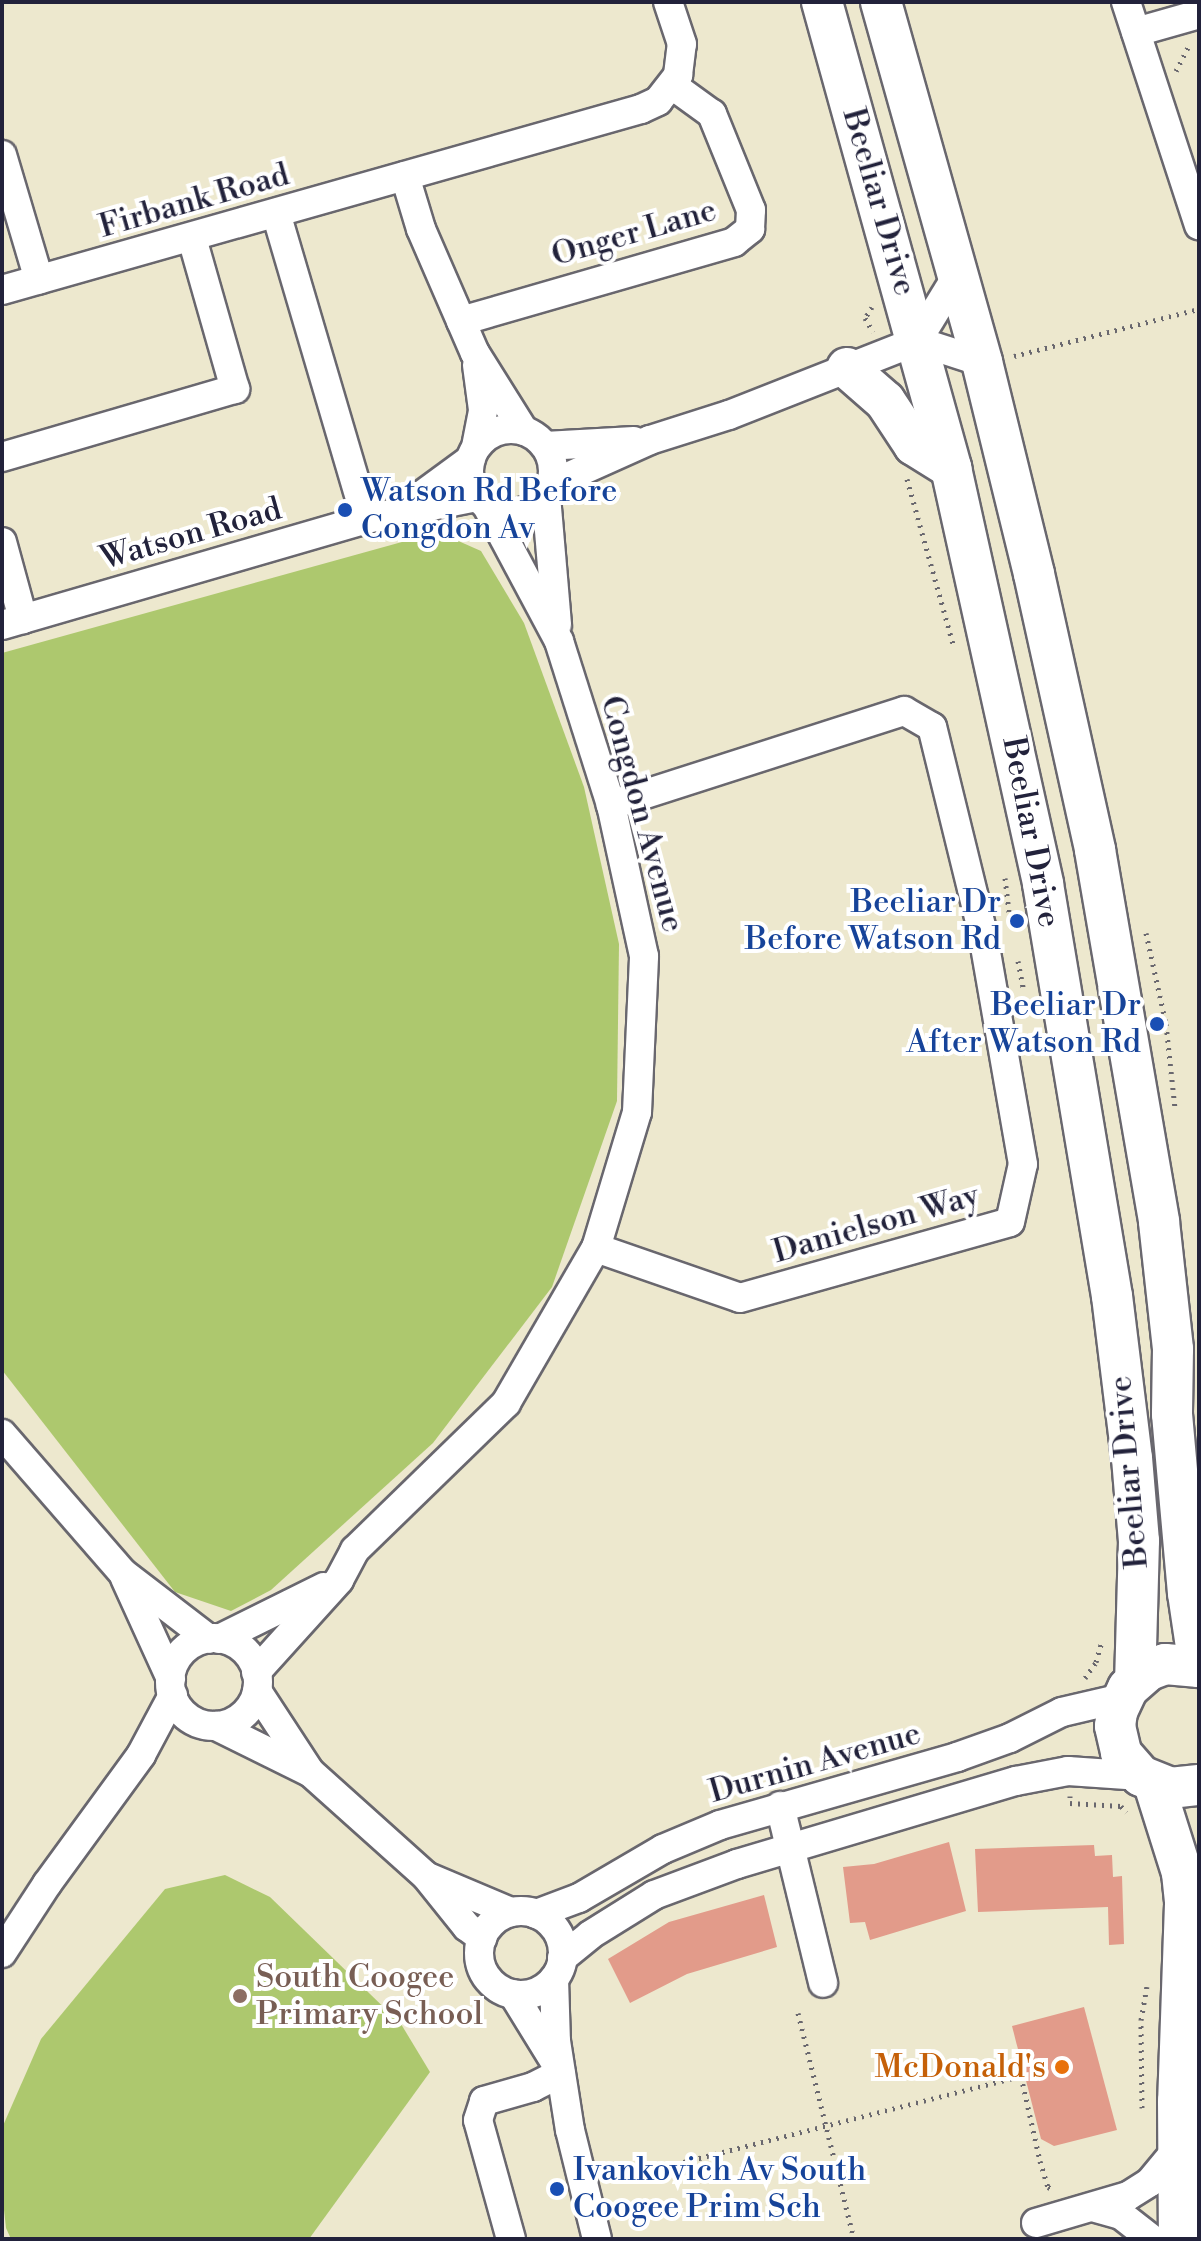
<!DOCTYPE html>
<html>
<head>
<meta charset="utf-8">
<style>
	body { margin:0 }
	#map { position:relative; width:1201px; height:2241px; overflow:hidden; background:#ede8ce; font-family:"Libre Bodoni",serif }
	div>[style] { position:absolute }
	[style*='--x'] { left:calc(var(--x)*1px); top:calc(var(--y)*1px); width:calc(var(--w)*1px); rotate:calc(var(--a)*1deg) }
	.green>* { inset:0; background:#adc86e }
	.building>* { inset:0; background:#e29b8a }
	.path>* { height:5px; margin-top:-2.5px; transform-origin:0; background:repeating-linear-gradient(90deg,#69676e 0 2px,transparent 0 8px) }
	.roads { filter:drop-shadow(2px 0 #69676e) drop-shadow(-2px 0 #69676e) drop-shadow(0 2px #69676e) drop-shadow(0 -2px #69676e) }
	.minor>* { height:28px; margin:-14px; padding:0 14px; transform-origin:14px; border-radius:14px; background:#fff }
	.minor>.ring { margin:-14px; padding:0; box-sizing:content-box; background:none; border:28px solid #fff; border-radius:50% }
	.highway>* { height:40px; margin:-20px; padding:0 20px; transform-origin:20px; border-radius:20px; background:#fff }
	.dots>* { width:22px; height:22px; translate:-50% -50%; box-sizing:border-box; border:4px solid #fff; border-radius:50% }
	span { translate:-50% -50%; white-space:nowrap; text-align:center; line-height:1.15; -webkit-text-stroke:8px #fff; paint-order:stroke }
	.street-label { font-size:32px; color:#22223b }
	.transit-label { font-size:32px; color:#164399 }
	.left { translate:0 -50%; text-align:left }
	.right { translate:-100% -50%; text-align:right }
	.education-label { font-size:32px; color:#785e54 }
	.food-label { font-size:32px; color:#c56008 }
	.frame { position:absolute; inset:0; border:4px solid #22223b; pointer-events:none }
</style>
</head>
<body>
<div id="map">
	<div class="green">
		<i style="clip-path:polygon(438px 532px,481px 551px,524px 623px,584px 787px,619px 944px,617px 1101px,552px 1287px,433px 1443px,271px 1590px,231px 1611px,175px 1592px,2px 1370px,2px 653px)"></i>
		<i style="clip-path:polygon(225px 1875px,270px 1897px,401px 2024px,430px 2072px,309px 2239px,11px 2239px,6px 2228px,2px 2192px,2px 2128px,41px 2039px,165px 1889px)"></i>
	</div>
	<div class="building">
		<i style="clip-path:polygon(949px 1842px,966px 1911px,870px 1940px,865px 1922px,850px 1923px,843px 1867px,874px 1864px)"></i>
		<i style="clip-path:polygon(1094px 1845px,1095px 1856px,1112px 1855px,1113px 1877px,1122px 1876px,1124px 1944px,1109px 1945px,1108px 1907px,978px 1912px,975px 1849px)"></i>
		<i style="clip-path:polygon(764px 1895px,777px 1947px,687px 1974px,630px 2003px,608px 1959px,669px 1922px)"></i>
		<i style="clip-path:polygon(1084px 2007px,1117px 2130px,1054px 2146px,1041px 2139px,1012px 2026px)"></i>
	</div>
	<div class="path">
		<i style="--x:1176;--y:71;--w:29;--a:-63"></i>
		<i style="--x:872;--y:307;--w:13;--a:122"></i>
		<i style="--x:865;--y:318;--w:16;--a:60"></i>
		<i style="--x:1014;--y:356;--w:191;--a:-14.3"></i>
		<i style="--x:907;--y:479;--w:174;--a:74.4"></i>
		<i style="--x:1005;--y:878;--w:42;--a:83.2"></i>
		<i style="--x:1146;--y:933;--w:93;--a:77.6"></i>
		<i style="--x:1166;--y:1024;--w:84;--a:83.9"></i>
		<i style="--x:1018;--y:961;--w:31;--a:79"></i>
		<i style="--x:1085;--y:1678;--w:19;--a:-55"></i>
		<i style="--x:1096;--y:1662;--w:19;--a:-74"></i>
		<i style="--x:1070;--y:1796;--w:7;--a:90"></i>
		<i style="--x:1070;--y:1803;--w:51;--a:3.4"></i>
		<i style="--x:1121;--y:1806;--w:8;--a:50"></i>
		<i style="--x:798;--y:2013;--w:233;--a:76.1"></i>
		<i style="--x:1142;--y:2108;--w:88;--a:-90.7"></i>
		<i style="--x:1141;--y:2020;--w:34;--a:-80"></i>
		<i style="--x:668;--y:2166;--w:364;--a:-14.3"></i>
		<i style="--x:1021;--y:2076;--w:87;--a:77.4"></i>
		<i style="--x:1040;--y:2161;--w:27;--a:73"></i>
		<i style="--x:1048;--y:2187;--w:4;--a:27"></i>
	</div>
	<div class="roads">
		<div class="minor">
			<i style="--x:1126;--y:2;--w:235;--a:71.9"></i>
			<i style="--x:1136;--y:32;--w:66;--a:-15.9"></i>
			<i style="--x:2;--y:155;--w:130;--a:73.5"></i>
			<i style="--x:405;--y:176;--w:55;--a:73.2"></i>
			<i style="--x:421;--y:229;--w:135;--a:66.5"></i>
			<i style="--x:475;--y:353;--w:92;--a:57.9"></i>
			<i style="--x:276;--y:213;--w:319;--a:73.6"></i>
			<i style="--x:2;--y:290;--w:664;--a:-15.82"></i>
			<i style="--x:641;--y:109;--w:19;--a:-25"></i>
			<i style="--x:658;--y:101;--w:33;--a:-52"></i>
			<i style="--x:678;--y:75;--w:31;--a:-83"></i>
			<i style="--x:682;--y:44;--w:44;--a:-108.4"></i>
			<i style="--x:461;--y:321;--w:284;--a:-16.1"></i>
			<i style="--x:734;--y:242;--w:21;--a:-39"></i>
			<i style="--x:750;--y:229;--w:19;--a:-87"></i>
			<i style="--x:751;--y:210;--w:104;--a:-112.1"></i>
			<i style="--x:712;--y:114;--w:49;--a:-144.1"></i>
			<i style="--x:917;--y:341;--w:79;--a:-58.5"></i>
			<i class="ring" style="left:469px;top:429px;width:56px;height:56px"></i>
			<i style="--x:545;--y:446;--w:89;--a:-3.2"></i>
			<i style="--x:476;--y:447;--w:38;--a:-79"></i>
			<i style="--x:483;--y:410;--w:45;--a:-97.6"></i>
			<i style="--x:2;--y:457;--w:243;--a:-16.3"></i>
			<i style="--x:235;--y:389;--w:157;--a:-105.9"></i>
			<i style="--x:552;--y:484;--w:107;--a:-24.2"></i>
			<i style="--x:650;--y:440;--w:83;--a:-17.6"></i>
			<i style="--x:729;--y:415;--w:202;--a:-21.5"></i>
			<i style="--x:917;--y:341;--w:68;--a:17.9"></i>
			<i style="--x:546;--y:496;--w:129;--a:85.1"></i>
			<i style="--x:407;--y:506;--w:79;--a:-36.3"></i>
			<i style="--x:2;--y:542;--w:80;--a:74.7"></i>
			<i style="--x:2;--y:625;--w:379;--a:-16.2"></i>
			<i style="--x:366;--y:519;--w:113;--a:-11.2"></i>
			<i style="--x:596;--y:1248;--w:152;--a:19.1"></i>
			<i style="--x:740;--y:1298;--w:280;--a:-15.7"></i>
			<i style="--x:1010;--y:1222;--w:59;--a:-77.4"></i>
			<i style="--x:1023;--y:1164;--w:233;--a:-99.9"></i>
			<i style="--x:983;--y:934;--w:213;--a:-103.8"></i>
			<i style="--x:932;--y:727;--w:32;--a:-150"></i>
			<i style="--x:904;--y:711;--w:308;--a:162.2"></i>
			<i style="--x:2;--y:1434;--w:184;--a:49"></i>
			<i style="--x:123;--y:1573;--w:108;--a:37.5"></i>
			<i style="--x:125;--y:1578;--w:111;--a:65.5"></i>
			<i class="ring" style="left:170px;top:1638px;width:60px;height:60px"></i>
			<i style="--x:219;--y:1639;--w:117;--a:-26.3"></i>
			<i style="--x:256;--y:1672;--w:124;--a:-47.9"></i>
			<i style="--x:339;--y:1580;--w:34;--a:-62"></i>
			<i style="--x:355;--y:1550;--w:211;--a:-44.2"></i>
			<i style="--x:506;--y:1403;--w:179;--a:-59.9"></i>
			<i style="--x:596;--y:1248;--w:142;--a:-73.2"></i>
			<i style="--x:637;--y:1112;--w:156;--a:-87.4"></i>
			<i style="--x:644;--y:956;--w:155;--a:-102.3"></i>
			<i style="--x:611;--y:805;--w:172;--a:-107.6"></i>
			<i style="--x:559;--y:641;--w:153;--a:-118.1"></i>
			<i style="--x:257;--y:1691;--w:97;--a:56.8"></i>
			<i style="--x:310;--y:1772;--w:156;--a:41.9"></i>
			<i style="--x:426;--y:1876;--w:65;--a:51.2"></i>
			<i style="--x:467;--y:1927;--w:19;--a:36"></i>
			<i style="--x:216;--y:1726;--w:104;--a:26.3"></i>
			<i style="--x:780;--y:1806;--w:182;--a:76.3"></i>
			<i style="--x:430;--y:1878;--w:88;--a:22.8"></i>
			<i class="ring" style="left:479px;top:1911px;width:56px;height:56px"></i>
			<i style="--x:536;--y:1914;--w:46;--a:-20.4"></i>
			<i style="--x:579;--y:1898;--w:97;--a:-30.3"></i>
			<i style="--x:663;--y:1849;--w:62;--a:-22.8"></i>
			<i style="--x:720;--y:1825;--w:247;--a:-16"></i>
			<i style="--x:957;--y:1757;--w:56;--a:-19.7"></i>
			<i style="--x:1010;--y:1738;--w:58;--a:-26.6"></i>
			<i style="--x:1062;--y:1712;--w:62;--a:-13.1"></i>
			<i style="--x:2;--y:1953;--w:82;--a:-56.9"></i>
			<i style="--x:47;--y:1884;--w:160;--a:-53.9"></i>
			<i style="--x:141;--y:1755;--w:68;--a:-61.9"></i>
			<i style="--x:562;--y:1958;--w:36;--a:-39"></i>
			<i style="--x:590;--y:1935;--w:75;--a:-32"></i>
			<i style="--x:654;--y:1895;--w:89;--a:-20.5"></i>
			<i style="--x:737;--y:1864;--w:291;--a:-16.6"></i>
			<i style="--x:1016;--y:1781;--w:53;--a:-10.9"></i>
			<i style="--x:1068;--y:1771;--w:73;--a:3.9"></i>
			<i style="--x:554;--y:1979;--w:62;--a:88.2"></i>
			<i style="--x:556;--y:2041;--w:90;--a:81.1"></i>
			<i style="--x:570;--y:2130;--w:112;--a:76.1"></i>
			<i style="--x:513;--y:1994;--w:80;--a:58.3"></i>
			<i style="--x:1096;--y:2208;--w:26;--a:16"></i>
			<i style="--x:1121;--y:2215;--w:39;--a:38"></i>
			<i style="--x:1036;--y:2223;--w:96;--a:-16.4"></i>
			<i style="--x:1128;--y:2196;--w:26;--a:-32"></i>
			<i style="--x:1150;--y:2182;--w:44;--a:-50.5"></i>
			<i style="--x:511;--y:2239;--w:123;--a:-105.5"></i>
			<i style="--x:478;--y:2120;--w:20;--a:-72"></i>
			<i style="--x:484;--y:2101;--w:51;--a:-15.9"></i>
			<i style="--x:533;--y:2087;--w:31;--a:-27"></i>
		</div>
		<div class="highway">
			<i style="--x:822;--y:2;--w:484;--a:74.5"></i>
			<i style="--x:951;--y:468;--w:426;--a:77.5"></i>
			<i style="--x:1043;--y:884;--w:418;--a:80.5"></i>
			<i style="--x:1112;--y:1296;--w:163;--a:83"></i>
			<i style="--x:1132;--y:1458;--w:83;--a:85.2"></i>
			<i style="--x:1139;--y:1541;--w:139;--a:91.6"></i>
			<i style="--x:881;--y:2;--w:374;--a:74.3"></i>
			<i style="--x:982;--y:362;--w:218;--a:76.2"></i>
			<i style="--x:1034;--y:574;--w:283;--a:77.5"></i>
			<i style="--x:1095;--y:850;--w:377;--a:80.2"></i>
			<i style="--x:1159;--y:1222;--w:128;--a:83.7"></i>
			<i style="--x:1173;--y:1349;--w:65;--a:90.9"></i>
			<i style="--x:1172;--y:1414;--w:180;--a:84.9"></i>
			<i style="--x:1188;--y:1593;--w:75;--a:81.5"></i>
			<i style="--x:847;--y:368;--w:50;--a:41"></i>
			<i style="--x:885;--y:401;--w:53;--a:56.6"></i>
			<i style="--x:914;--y:445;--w:44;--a:31.9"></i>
			<i style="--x:1199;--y:1667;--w:34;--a:-175"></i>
			<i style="--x:1165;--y:1664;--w:17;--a:159"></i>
			<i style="--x:1149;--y:1670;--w:28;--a:139"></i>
			<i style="--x:1128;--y:1688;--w:26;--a:115"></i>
			<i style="--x:1117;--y:1712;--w:14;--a:98"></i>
			<i style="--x:1115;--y:1726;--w:28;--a:77"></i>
			<i style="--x:1121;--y:1753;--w:30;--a:49"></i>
			<i style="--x:1141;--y:1776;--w:31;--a:22"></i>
			<i style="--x:1170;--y:1788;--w:29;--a:-6"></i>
			<i style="--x:1154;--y:1784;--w:93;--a:72.5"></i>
			<i style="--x:1182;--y:1873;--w:31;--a:84"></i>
			<i style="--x:1185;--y:1904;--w:197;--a:92"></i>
			<i style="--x:1178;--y:2101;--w:138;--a:89.6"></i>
		</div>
	</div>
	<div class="dots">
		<i style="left:345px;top:510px;background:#1a4fb4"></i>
		<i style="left:1017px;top:921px;background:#1a4fb4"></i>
		<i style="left:1157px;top:1024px;background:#1a4fb4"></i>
		<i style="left:240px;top:1996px;background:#8d6e63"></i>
		<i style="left:1062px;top:2067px;background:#e8710a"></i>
		<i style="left:557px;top:2189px;background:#1a4fb4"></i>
	</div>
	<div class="street-label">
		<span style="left:194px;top:201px;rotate:-16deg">Firbank Road</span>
		<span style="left:879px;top:202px;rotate:74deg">Beeliar Drive</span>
		<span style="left:634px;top:233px;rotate:-16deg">Onger Lane</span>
		<span style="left:191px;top:534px;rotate:-16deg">Watson Road</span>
		<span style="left:642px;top:814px;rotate:75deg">Congdon Avenue</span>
		<span style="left:1031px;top:832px;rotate:79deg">Beeliar Drive</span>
		<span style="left:876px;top:1224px;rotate:-16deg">Danielson Way</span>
		<span style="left:1129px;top:1472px;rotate:-95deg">Beeliar Drive</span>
		<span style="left:815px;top:1763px;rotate:-16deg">Durnin Avenue</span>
	</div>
	<div class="transit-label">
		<span class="left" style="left:361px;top:510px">Watson Rd Before<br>Congdon Av</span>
		<span class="right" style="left:1001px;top:921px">Beeliar Dr<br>Before Watson Rd</span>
		<span class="right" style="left:1141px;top:1024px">Beeliar Dr<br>After Watson Rd</span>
		<span class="left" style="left:573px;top:2189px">Ivankovich Av South<br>Coogee Prim Sch</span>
	</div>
	<div class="education-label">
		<span class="left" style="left:256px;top:1996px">South Coogee<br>Primary School</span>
	</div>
	<div class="food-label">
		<span class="right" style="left:1046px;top:2067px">McDonald's</span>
	</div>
	<div class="frame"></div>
</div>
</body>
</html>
